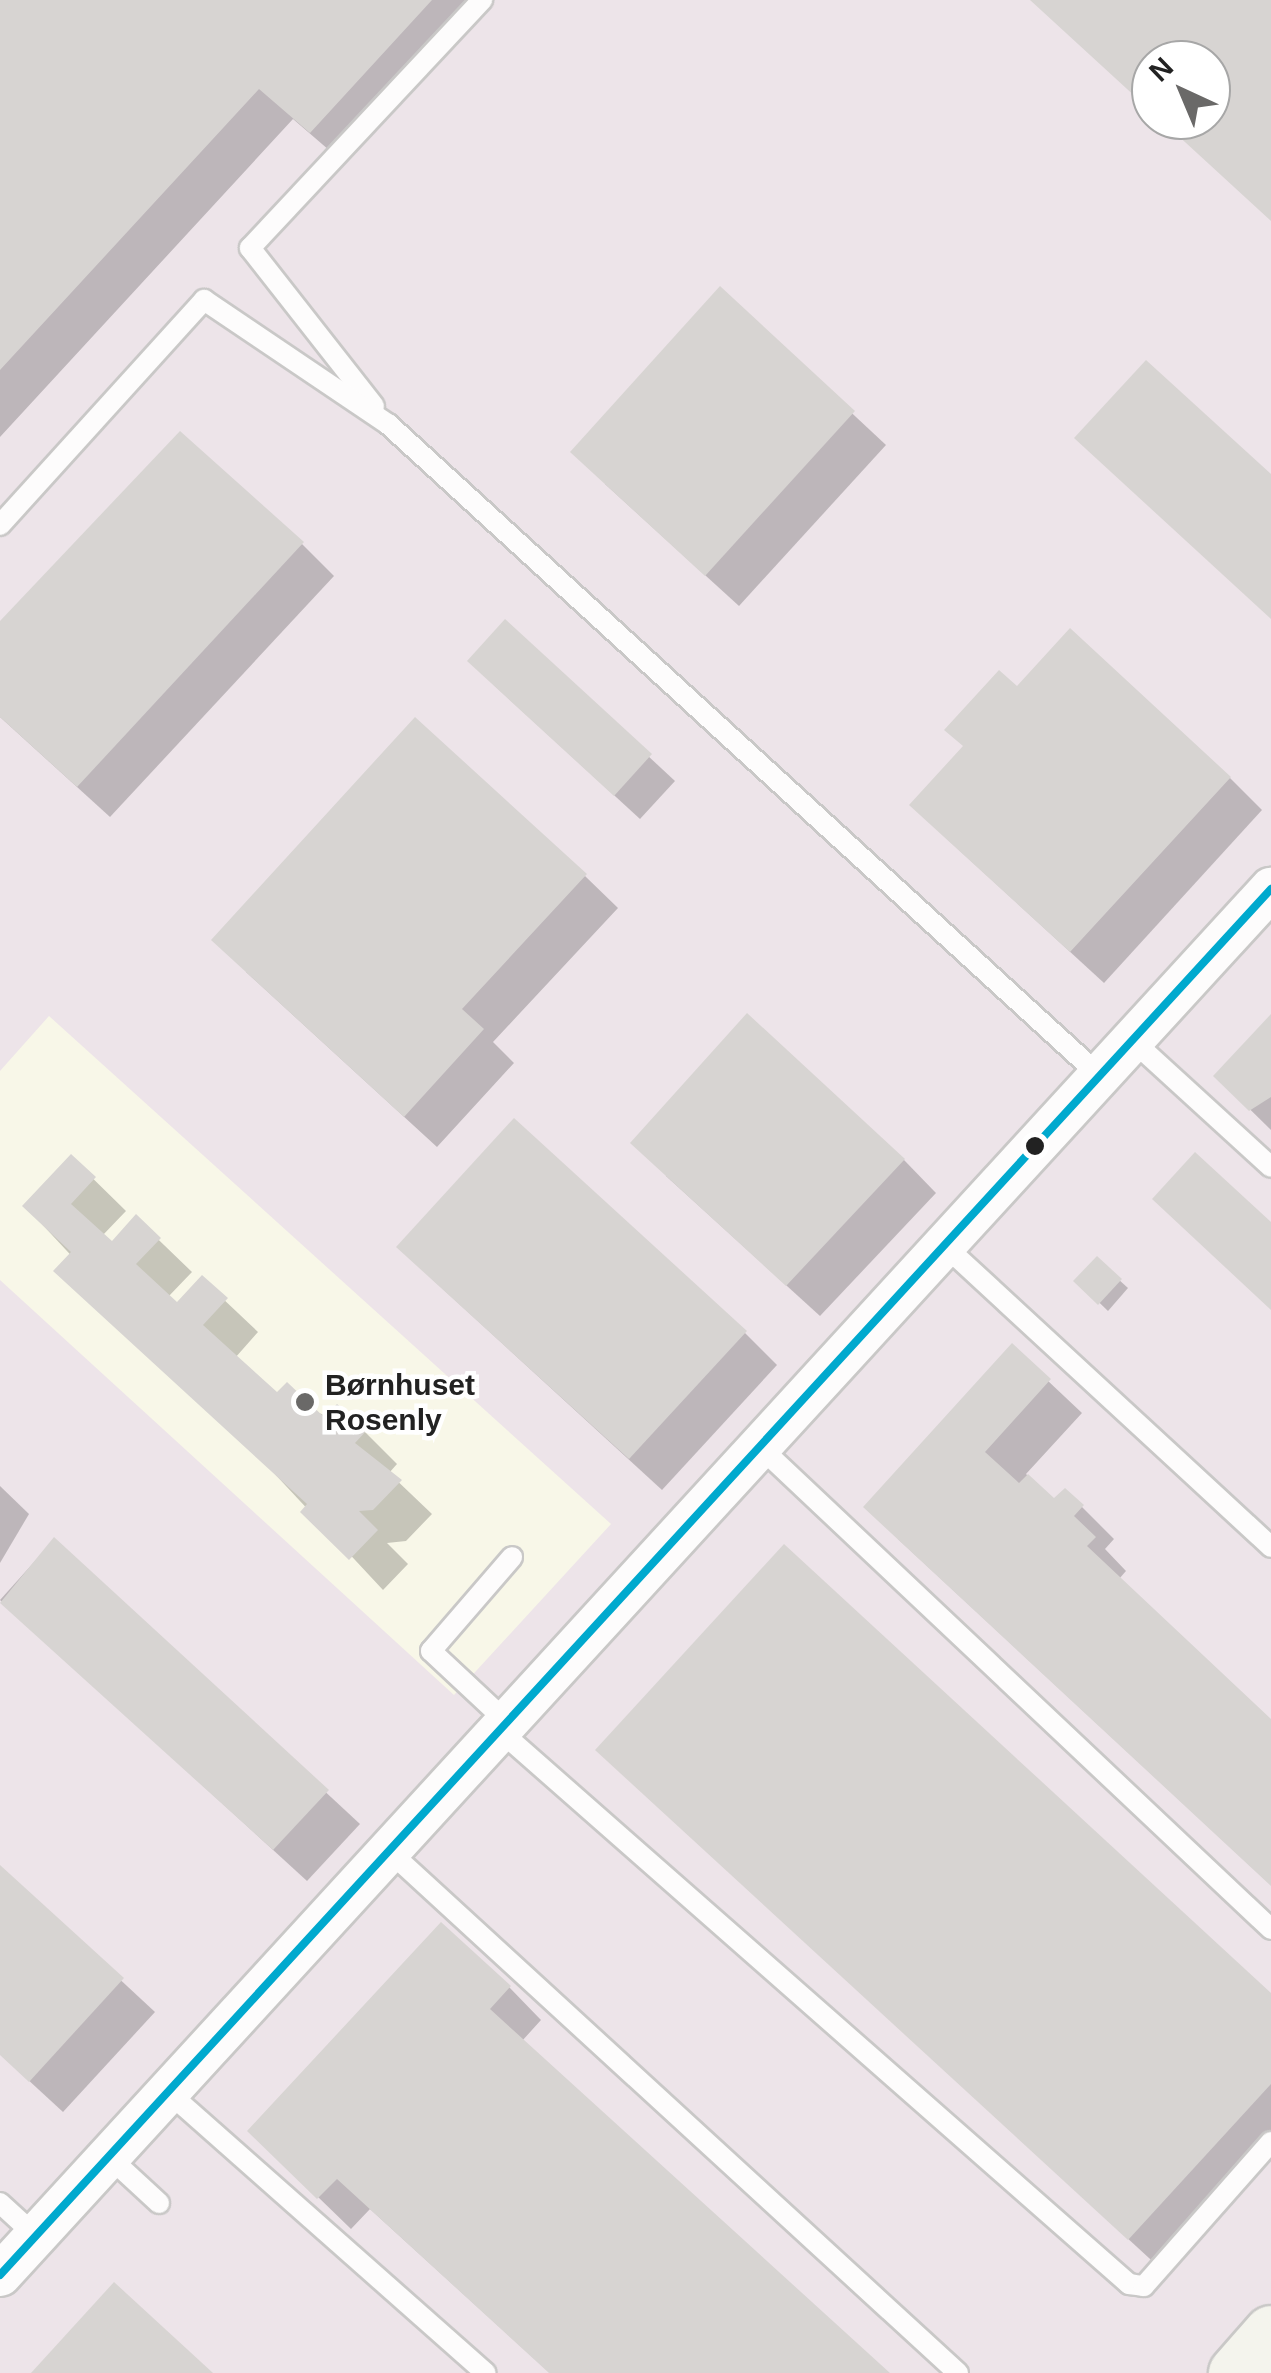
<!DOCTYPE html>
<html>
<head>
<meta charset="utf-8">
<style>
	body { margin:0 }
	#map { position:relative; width:1271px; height:2373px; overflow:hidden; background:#f0eeeb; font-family:Arial,sans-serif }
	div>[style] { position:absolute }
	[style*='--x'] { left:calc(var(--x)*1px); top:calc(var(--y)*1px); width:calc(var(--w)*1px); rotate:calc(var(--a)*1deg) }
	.industrial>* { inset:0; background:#ede4e9 }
	.education>* { inset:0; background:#f8f7e8 }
	.shadow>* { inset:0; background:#0003 }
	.building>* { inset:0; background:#d7d4d2 }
	.roads { filter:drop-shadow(2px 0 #c9c8c7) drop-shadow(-2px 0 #c9c8c7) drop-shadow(0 2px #c9c8c7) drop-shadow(0 -2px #c9c8c7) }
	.lane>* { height:20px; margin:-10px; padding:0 10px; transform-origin:10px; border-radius:10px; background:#fdfcfc }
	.street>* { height:42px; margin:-21px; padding:0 21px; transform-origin:21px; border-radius:21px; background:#fdfcfc }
	.secondary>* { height:55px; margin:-27.5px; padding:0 27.5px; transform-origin:27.5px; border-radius:27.5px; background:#f4f4ed }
	.bus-1>* { height:8px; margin:-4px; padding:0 4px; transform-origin:4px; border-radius:4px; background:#00a9ce }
	.dots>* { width:28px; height:28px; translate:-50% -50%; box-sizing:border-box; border:5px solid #fff; border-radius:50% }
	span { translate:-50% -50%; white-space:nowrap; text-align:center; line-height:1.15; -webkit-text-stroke:9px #fff; paint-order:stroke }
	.poi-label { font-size:30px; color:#222; font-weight:700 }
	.left { translate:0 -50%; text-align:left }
	.north { position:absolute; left:1131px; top:40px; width:100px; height:100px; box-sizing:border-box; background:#fff; border:2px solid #a7a7a7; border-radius:50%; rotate:316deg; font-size:28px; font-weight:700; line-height:40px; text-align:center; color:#222 }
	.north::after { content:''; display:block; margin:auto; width:35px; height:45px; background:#6a6968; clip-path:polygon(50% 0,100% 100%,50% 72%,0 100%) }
</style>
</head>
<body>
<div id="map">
	<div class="industrial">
		<i style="clip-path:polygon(evenodd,0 0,1271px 0,1271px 2322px,1225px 2373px,0 2373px,0 0,1151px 60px,1211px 60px,1211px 120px,1151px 120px,1151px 60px)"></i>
	</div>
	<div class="education">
		<i style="clip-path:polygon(49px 1016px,611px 1524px,454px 1695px,0 1280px,0 1071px)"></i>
	</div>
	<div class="shadow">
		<i style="clip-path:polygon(0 0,493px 0,344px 163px,293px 119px,0 437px)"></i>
		<i style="clip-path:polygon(720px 290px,886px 445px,739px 606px,605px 484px)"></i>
		<i style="clip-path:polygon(302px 544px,334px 576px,110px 817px,0 717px,0 625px)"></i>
		<i style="clip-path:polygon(505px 623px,675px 781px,640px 819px,495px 686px)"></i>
		<i style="clip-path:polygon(1017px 690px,1230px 778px,1262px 810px,1104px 983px,945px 837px)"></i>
		<i style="clip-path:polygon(585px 876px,618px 908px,493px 1042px,514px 1063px,437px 1147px,246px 972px)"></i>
		<i style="clip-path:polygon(1271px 1018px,1271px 1130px,1216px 1076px)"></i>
		<i style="clip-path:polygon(71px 1157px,126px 1211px,102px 1236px,112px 1244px,136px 1218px,192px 1272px,168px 1297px,177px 1305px,202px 1279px,258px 1332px,235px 1358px,278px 1396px,365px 1432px,397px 1464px,389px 1473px,432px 1514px,406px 1541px,387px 1543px,408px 1564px,383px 1590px,25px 1206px)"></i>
		<i style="clip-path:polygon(904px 1160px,936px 1193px,820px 1316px,666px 1176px)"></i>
		<i style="clip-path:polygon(1097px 1260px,1128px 1288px,1108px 1311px,1077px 1281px)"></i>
		<i style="clip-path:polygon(432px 1279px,745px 1333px,777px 1365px,662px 1490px)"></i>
		<i style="clip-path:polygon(1012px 1347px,1082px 1413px,1026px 1474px,1054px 1502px,1082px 1507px,1114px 1539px,1105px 1549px,1126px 1571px,1119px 1579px,1271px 1722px,1271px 1885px,898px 1539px)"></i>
		<i style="clip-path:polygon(0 1486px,29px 1514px,0 1563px)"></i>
		<i style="clip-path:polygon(54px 1540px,360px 1824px,307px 1881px,0 1600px)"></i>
		<i style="clip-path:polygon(631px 1782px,1271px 1996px,1271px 2151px,1162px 2270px)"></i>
		<i style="clip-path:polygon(0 1868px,155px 2012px,63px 2112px,0 2054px)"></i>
		<i style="clip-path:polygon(509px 1987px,541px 2020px,522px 2041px,886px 2373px,550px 2373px,370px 2209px,351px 2229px,283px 2163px)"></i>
	</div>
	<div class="building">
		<i style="clip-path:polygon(0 0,432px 0,310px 133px,259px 89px,0 370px)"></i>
		<i style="clip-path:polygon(1030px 0,1271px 0,1271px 221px,1161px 120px,1211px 120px,1211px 60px,1151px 60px,1151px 111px)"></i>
		<i style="clip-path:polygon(720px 286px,855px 411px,705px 576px,570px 452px)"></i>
		<i style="clip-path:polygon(1146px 360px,1271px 474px,1271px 619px,1074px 438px)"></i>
		<i style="clip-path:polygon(180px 431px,304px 542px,77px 787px,0 717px,0 621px)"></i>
		<i style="clip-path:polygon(505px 619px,652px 754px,614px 796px,467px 661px)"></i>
		<i style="clip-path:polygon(1070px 628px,1231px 777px,1070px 952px,909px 805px,963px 746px,944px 730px,999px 670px,1017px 686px)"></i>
		<i style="clip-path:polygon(415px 717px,587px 874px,462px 1009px,484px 1029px,404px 1117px,211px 940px)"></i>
		<i style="clip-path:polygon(747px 1013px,905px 1159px,786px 1286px,630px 1143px)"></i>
		<i style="clip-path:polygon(1271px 1014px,1271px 1097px,1249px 1111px,1213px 1076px)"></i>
		<i style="clip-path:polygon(514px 1118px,747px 1331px,629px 1459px,396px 1247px)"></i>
		<i style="clip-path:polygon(1195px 1152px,1271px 1222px,1271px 1310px,1152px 1199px)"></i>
		<i style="clip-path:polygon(71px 1154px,96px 1177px,71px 1204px,112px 1241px,136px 1214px,161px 1238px,136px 1264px,177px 1302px,202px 1275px,228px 1298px,203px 1325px,277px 1392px,287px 1382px,324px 1417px,337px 1404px,367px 1430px,355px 1443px,402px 1480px,373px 1510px,359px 1511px,378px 1530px,349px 1560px,300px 1512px,307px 1504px,53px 1271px,71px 1252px,22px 1206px)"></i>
		<i style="clip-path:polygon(1097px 1256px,1122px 1279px,1098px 1305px,1073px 1281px)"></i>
		<i style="clip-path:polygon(1012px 1343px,1051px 1379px,985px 1452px,1019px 1483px,1028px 1474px,1054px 1498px,1065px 1488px,1084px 1505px,1074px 1516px,1096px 1537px,1087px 1546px,1271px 1719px,1271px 1886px,863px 1507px)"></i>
		<i style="clip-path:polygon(54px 1537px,329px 1790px,273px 1850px,0 1603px)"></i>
		<i style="clip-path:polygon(784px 1544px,1271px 1993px,1271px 2084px,1128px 2240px,595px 1750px)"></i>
		<i style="clip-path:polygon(0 1865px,124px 1978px,29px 2082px,0 2055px)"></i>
		<i style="clip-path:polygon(441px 1922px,511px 1986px,490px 2009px,890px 2373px,549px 2373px,337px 2179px,317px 2199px,247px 2131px)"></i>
		<i style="clip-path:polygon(114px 2282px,213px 2373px,31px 2373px)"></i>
	</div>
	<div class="roads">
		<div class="lane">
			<i style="--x:374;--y:406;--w:201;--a:-128.1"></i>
			<i style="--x:250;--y:248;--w:340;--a:-46.9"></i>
			<i style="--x:0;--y:525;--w:304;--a:-47.8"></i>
			<i style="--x:204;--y:300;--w:222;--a:34"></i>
			<i style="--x:388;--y:424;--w:964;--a:42.48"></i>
			<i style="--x:1132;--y:1040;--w:188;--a:42.4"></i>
			<i style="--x:944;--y:1245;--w:445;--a:42.7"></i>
			<i style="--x:759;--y:1446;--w:704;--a:43.33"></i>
			<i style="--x:507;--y:1722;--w:104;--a:-136.9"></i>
			<i style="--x:431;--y:1651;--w:124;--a:-49.2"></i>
			<i style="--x:499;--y:1730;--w:839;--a:41.33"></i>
			<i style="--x:1129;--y:2284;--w:15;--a:8"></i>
			<i style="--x:1144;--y:2286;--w:192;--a:-48.6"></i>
			<i style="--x:389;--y:1851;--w:772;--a:42.53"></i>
			<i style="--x:168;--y:2092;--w:424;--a:41.5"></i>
			<i style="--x:109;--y:2157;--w:68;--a:42.6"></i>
			<i style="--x:0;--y:2203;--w:49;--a:42.5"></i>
		</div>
		<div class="street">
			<i style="--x:0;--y:2275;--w:1881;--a:-47.48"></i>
		</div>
		<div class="secondary">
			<i style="--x:1236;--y:2373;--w:53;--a:-48.8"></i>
		</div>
	</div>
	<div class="bus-1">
		<i style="--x:0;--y:2275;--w:1881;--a:-47.48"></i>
	</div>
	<div class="dots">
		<i style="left:1035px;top:1146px;background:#222"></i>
		<i style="left:305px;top:1402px;background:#6a6968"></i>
	</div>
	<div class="poi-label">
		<span class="left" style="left:325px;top:1402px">Børnhuset<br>Rosenly</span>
	</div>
	<div class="north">N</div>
</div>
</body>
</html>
